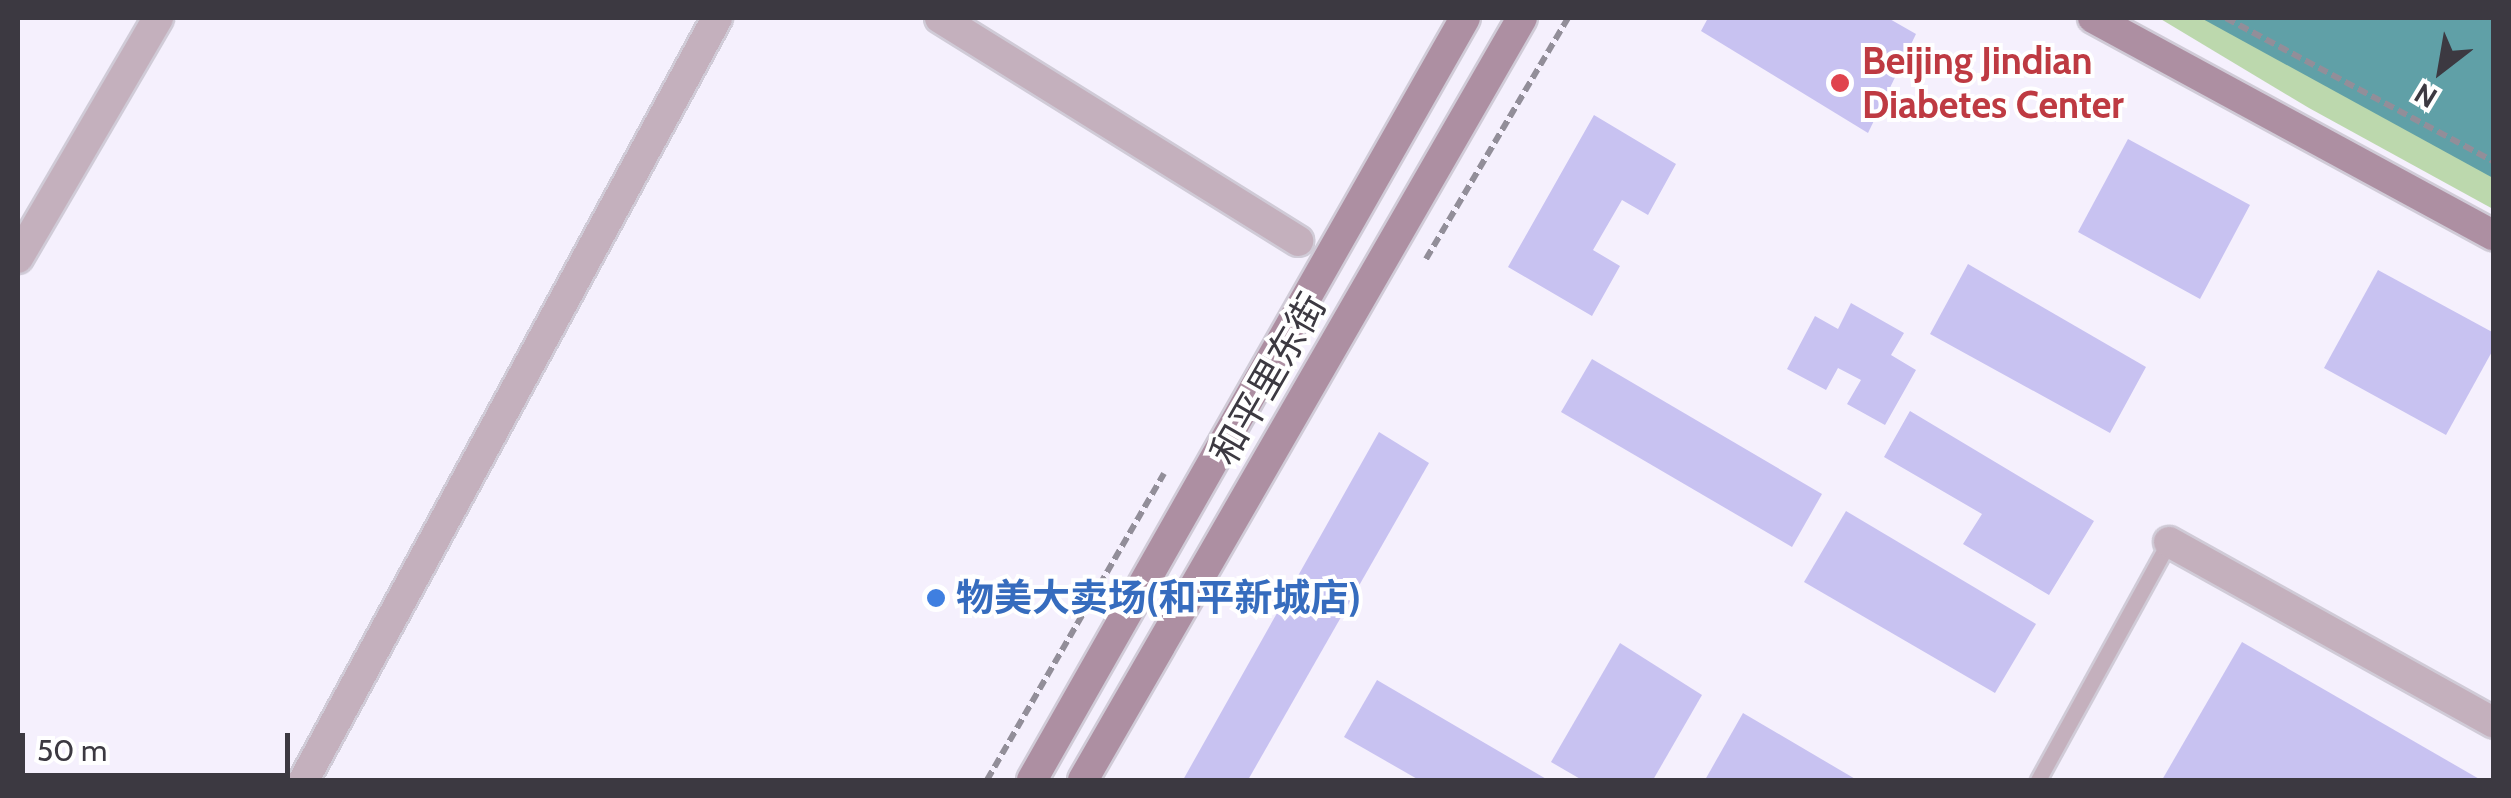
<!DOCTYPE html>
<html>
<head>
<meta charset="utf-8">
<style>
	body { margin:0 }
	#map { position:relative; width:2511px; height:798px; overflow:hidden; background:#f5f0fd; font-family:Cabin,"Noto Sans SC",sans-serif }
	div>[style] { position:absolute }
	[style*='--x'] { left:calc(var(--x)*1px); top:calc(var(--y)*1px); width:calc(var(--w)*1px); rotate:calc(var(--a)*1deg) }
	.green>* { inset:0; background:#bcd8ad }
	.water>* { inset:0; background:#60a0a7 }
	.building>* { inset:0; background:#c8c2f1 }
	.path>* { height:6px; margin-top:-3px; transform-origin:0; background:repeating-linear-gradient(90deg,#928e99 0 10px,transparent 0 15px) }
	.roads { filter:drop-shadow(2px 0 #d0cbd7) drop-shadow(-2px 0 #d0cbd7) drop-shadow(0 2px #d0cbd7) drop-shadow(0 -2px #d0cbd7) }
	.lane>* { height:15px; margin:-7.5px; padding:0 7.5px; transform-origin:7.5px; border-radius:7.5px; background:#c4b0bd }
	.street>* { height:30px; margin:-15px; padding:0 15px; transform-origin:15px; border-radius:15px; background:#c4b0bd }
	.secondary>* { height:30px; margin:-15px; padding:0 15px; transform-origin:15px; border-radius:15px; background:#ad8fa2 }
	.dots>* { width:28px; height:28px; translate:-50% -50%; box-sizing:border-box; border:5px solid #fff; border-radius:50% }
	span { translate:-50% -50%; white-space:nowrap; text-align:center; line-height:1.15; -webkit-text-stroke:8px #fff; paint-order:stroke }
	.health-label { font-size:38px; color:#be3a42; font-weight:700 }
	.left { translate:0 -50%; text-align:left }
	.street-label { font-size:38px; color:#3c3941 }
	.shop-label { font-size:38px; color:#366cbe; font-weight:700 }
	.frame { position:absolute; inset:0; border:20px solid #3c3941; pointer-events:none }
	.north { position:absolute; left:2391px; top:20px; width:100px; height:100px; -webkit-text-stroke:8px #fff; paint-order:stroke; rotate:211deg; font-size:28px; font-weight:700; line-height:40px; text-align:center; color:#3c3941 }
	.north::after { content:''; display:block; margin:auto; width:35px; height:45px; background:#3c3941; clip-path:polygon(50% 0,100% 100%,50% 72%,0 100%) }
	.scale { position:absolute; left:20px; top:733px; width:270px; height:45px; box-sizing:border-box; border:5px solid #3c3941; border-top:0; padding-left:12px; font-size:30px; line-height:35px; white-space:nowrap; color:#3c3941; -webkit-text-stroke:8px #fff; paint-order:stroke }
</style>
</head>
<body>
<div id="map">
	<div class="green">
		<i style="clip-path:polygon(2159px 18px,2493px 18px,2493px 209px,2309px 108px)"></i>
	</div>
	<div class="water">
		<i style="clip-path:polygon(2201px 18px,2493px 19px,2493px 178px)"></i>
	</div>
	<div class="building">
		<i style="clip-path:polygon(1708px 18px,1888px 18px,1916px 34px,1868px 133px,1701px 31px)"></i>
		<i style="clip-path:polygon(1594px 115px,1676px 164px,1648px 215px,1622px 200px,1593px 250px,1620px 266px,1592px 316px,1508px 267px)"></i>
		<i style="clip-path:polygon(2128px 139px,2250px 205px,2200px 299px,2078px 232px)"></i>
		<i style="clip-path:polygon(1968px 264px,2146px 367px,2110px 433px,1930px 334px)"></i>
		<i style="clip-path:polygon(2378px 270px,2494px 333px,2494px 348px,2446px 435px,2324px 368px)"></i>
		<i style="clip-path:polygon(1851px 303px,1904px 333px,1891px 355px,1916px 370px,1885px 425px,1847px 404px,1861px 380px,1838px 368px,1826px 390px,1787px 369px,1815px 316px,1838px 329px)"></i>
		<i style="clip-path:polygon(1592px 359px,1822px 494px,1792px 547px,1561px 412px)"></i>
		<i style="clip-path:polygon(1910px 411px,2094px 521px,2049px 595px,1963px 544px,1982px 514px,1884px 457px)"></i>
		<i style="clip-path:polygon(1379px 432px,1429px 463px,1248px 780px,1183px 780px)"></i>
		<i style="clip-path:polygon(1846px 511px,2036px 624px,1995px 693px,1804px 582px)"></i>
		<i style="clip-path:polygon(2242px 642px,2481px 780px,2162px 780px)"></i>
		<i style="clip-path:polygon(1620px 643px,1702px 695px,1653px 780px,1582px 780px,1551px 762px)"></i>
		<i style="clip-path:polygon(1377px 680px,1548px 780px,1419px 780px,1344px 737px)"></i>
		<i style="clip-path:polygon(1743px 713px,1857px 780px,1705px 780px)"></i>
	</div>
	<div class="path">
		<i style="--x:2226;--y:18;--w:304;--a:28.2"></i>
		<i style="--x:1426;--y:259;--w:280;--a:-59.5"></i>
		<i style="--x:987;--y:780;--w:354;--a:-60"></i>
	</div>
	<div class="roads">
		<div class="lane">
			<i style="--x:2038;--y:780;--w:272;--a:-61.2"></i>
		</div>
		<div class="street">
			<i style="--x:940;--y:18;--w:422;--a:31.9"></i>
			<i style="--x:18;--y:258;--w:278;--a:-59.7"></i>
			<i style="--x:2169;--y:542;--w:372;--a:29.1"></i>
			<i style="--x:304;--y:780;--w:867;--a:-61.54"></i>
		</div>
		<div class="secondary">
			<i style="--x:2093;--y:18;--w:456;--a:28.5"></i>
			<i style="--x:1032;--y:780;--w:876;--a:-60.39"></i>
			<i style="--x:1083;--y:780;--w:879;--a:-60.05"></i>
		</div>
	</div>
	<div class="dots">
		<i style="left:1840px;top:83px;background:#e0444e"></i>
		<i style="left:936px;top:598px;background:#3f7fe0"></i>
	</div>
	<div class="health-label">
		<span class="left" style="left:1862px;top:83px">Beijing Jindian<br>Diabetes Center</span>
	</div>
	<div class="street-label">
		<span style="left:1268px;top:379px;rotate:-60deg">和平里东街</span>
	</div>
	<div class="shop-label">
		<span class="left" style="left:956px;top:598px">物美大卖场(和平新城店)</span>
	</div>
	<div class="frame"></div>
	<div class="north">N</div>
	<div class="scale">50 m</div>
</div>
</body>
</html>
